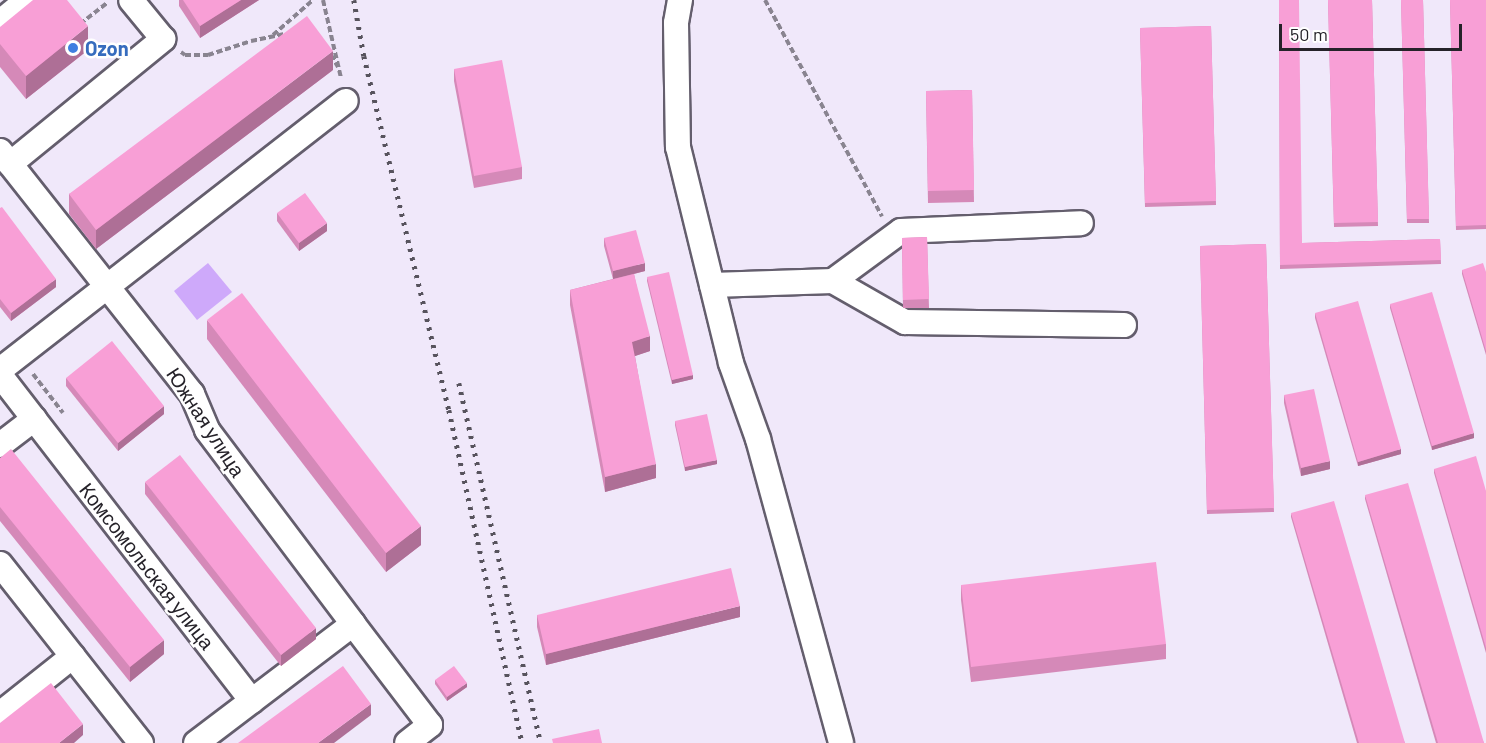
<!DOCTYPE html>
<html>
<head>
<meta charset="utf-8">
<style>
	body { margin:0 }
	#map { position:relative; width:1486px; height:743px; overflow:hidden; background:#f0e8fa; font-family:Barlow,sans-serif }
	div>[style] { position:absolute }
	[style*='--x'] { left:calc(var(--x)*1px); top:calc(var(--y)*1px); width:calc(var(--w)*1px); rotate:calc(var(--a)*1deg) }
	.green>* { inset:0; background:#cea9fa }
	.path>* { height:4px; margin-top:-2px; transform-origin:0; background:repeating-linear-gradient(90deg,#898490 0 6px,transparent 0 9px) }
	.roads { filter:drop-shadow(2px 0 #645e6d) drop-shadow(-2px 0 #645e6d) drop-shadow(0 2px #645e6d) drop-shadow(0 -2px #645e6d) }
	.minor>* { height:24px; margin:-12px; padding:0 12px; transform-origin:12px; border-radius:12px; background:#fff }
	.rail>* { height:4.5px; margin-top:-2.25px; transform-origin:0; background:repeating-linear-gradient(90deg,#57535d 0 3px,transparent 0 9px) }
	.wall>* { inset:0; background:#d589b8 }
	.shaded-wall>* { inset:0; background:#ae6f96 }
	.building>* { inset:0; background:#f89fd6 }
	.dots>* { width:16px; height:16px; translate:-50% -50%; box-sizing:border-box; border:3px solid #fff; border-radius:50% }
	span { translate:-50% -50%; white-space:nowrap; text-align:center; line-height:1.15; -webkit-text-stroke:5px #fff; paint-order:stroke }
	.shop-label { font-size:20px; color:#366cbe; font-weight:700 }
	.left { translate:0 -50%; text-align:left }
	.street-label { font-size:20px; color:#252229 }
	.scale { position:absolute; left:1279px; top:24px; width:183px; height:27px; box-sizing:border-box; border:3px solid #252229; border-top:0; padding-left:8px; font-size:18px; line-height:21px; white-space:nowrap; color:#252229; -webkit-text-stroke:4px #fff; paint-order:stroke }
</style>
</head>
<body>
<div id="map">
	<div class="green">
		<i style="clip-path:polygon(208px 263px,232px 292px,197px 320px,174px 291px)"></i>
	</div>
	<div class="path">
		<i style="--x:323;--y:0;--w:80;--a:77"></i>
		<i style="--x:765;--y:0;--w:246;--a:61.6"></i>
		<i style="--x:80;--y:24;--w:34;--a:-38"></i>
		<i style="--x:273;--y:35;--w:53;--a:-41.2"></i>
		<i style="--x:181;--y:52;--w:5;--a:37"></i>
		<i style="--x:185;--y:55;--w:23;--a:0"></i>
		<i style="--x:208;--y:55;--w:45;--a:-18"></i>
		<i style="--x:251;--y:41;--w:34;--a:-12"></i>
		<i style="--x:331;--y:55;--w:14;--a:60"></i>
		<i style="--x:33;--y:374;--w:49;--a:52.4"></i>
	</div>
	<div class="roads">
		<div class="minor">
			<i style="--x:680;--y:0;--w:23;--a:100"></i>
			<i style="--x:676;--y:23;--w:124;--a:89.1"></i>
			<i style="--x:678;--y:147;--w:222;--a:76.2"></i>
			<i style="--x:731;--y:363;--w:81;--a:70.4"></i>
			<i style="--x:758;--y:439;--w:315;--a:74.7"></i>
			<i style="--x:0;--y:22;--w:35;--a:-39"></i>
			<i style="--x:0;--y:151;--w:310;--a:51.7"></i>
			<i style="--x:192;--y:394;--w:39;--a:67"></i>
			<i style="--x:207;--y:430;--w:243;--a:53"></i>
			<i style="--x:353;--y:624;--w:197;--a:142.8"></i>
			<i style="--x:10;--y:164;--w:198;--a:-39.2"></i>
			<i style="--x:163;--y:39;--w:50;--a:-129.4"></i>
			<i style="--x:833;--y:281;--w:84;--a:-36.3"></i>
			<i style="--x:901;--y:231;--w:180;--a:-2.5"></i>
			<i style="--x:712;--y:285;--w:121;--a:-1.9"></i>
			<i style="--x:833;--y:281;--w:83;--a:29.7"></i>
			<i style="--x:905;--y:322;--w:219;--a:0.8"></i>
			<i style="--x:0;--y:370;--w:438;--a:-37.9"></i>
			<i style="--x:0;--y:375;--w:412;--a:52.3"></i>
			<i style="--x:0;--y:445;--w:43;--a:-37.4"></i>
			<i style="--x:0;--y:564;--w:228;--a:51.8"></i>
			<i style="--x:353;--y:624;--w:127;--a:52.7"></i>
			<i style="--x:430;--y:725;--w:29;--a:142"></i>
			<i style="--x:0;--y:714;--w:93;--a:-38.5"></i>
		</div>
	</div>
	<div class="rail">
		<i style="--x:354;--y:0;--w:57;--a:79.9"></i>
		<i style="--x:364;--y:56;--w:364;--a:76.5"></i>
		<i style="--x:449;--y:410;--w:341;--a:77.6"></i>
		<i style="--x:459;--y:383;--w:369;--a:77.2"></i>
	</div>
	<div class="wall">
		<i style="clip-path:polygon(179px 0,259px 0,200px 38px,179px 6px)"></i>
		<i style="clip-path:polygon(1279px 0,1302px 243px,1440px 239px,1441px 264px,1280px 269px)"></i>
		<i style="clip-path:polygon(1328px 0,1372px 0,1378px 226px,1334px 227px)"></i>
		<i style="clip-path:polygon(1401px 0,1423px 0,1429px 223px,1407px 223px)"></i>
		<i style="clip-path:polygon(1450px 0,1486px 0,1486px 229px,1456px 230px)"></i>
		<i style="clip-path:polygon(1211px 26px,1216px 205px,1145px 207px,1140px 28px)"></i>
		<i style="clip-path:polygon(0 27px,88px 50px,26px 99px,0 67px)"></i>
		<i style="clip-path:polygon(454px 69px,522px 167px,522px 179px,474px 188px,454px 81px)"></i>
		<i style="clip-path:polygon(333px 70px,96px 249px,69px 214px,69px 194px)"></i>
		<i style="clip-path:polygon(972px 90px,974px 202px,928px 203px,926px 91px)"></i>
		<i style="clip-path:polygon(0 208px,56px 287px,11px 321px,0 307px)"></i>
		<i style="clip-path:polygon(277px 213px,327px 231px,299px 251px,277px 221px)"></i>
		<i style="clip-path:polygon(927px 237px,929px 308px,903px 308px,902px 238px)"></i>
		<i style="clip-path:polygon(604px 238px,645px 271px,634px 274px,650px 351px,635px 356px,656px 478px,605px 492px,570px 305px,570px 290px,613px 279px,604px 246px)"></i>
		<i style="clip-path:polygon(1266px 244px,1274px 512px,1207px 514px,1200px 246px)"></i>
		<i style="clip-path:polygon(1462px 270px,1486px 272px,1486px 355px,1462px 274px)"></i>
		<i style="clip-path:polygon(647px 277px,693px 379px,672px 384px,647px 281px)"></i>
		<i style="clip-path:polygon(1390px 304px,1474px 438px,1432px 450px,1390px 308px)"></i>
		<i style="clip-path:polygon(1315px 313px,1401px 454px,1358px 466px,1315px 318px)"></i>
		<i style="clip-path:polygon(207px 320px,421px 545px,386px 572px,207px 339px)"></i>
		<i style="clip-path:polygon(66px 378px,164px 414px,118px 451px,66px 386px)"></i>
		<i style="clip-path:polygon(1284px 395px,1330px 469px,1301px 476px,1284px 403px)"></i>
		<i style="clip-path:polygon(675px 421px,717px 464px,685px 471px,675px 425px)"></i>
		<i style="clip-path:polygon(0 458px,164px 654px,130px 682px,0 521px)"></i>
		<i style="clip-path:polygon(1434px 469px,1486px 491px,1486px 653px,1434px 473px)"></i>
		<i style="clip-path:polygon(145px 482px,316px 639px,281px 666px,145px 494px)"></i>
		<i style="clip-path:polygon(1365px 495px,1484px 743px,1436px 743px,1365px 499px)"></i>
		<i style="clip-path:polygon(1291px 513px,1405px 743px,1357px 743px,1291px 517px)"></i>
		<i style="clip-path:polygon(961px 585px,1166px 644px,1166px 659px,971px 682px,961px 600px)"></i>
		<i style="clip-path:polygon(537px 615px,740px 617px,546px 665px,537px 627px)"></i>
		<i style="clip-path:polygon(435px 680px,467px 687px,447px 701px,435px 684px)"></i>
	</div>
	<div class="shaded-wall">
		<i style="clip-path:polygon(241px 0,259px 0,200px 38px,200px 26px)"></i>
		<i style="clip-path:polygon(88px 26px,88px 50px,26px 99px,26px 76px)"></i>
		<i style="clip-path:polygon(333px 51px,333px 70px,96px 249px,96px 230px)"></i>
		<i style="clip-path:polygon(327px 223px,327px 231px,299px 251px,299px 243px)"></i>
		<i style="clip-path:polygon(645px 263px,645px 271px,613px 279px,613px 271px)"></i>
		<i style="clip-path:polygon(56px 279px,56px 287px,11px 321px,11px 313px)"></i>
		<i style="clip-path:polygon(650px 336px,650px 351px,632px 357px,632px 342px)"></i>
		<i style="clip-path:polygon(693px 375px,693px 379px,672px 384px,672px 380px)"></i>
		<i style="clip-path:polygon(164px 406px,164px 414px,118px 451px,118px 443px)"></i>
		<i style="clip-path:polygon(1474px 433px,1474px 438px,1432px 450px,1432px 446px)"></i>
		<i style="clip-path:polygon(1401px 449px,1401px 454px,1358px 466px,1358px 462px)"></i>
		<i style="clip-path:polygon(717px 460px,717px 464px,685px 471px,685px 467px)"></i>
		<i style="clip-path:polygon(1330px 461px,1330px 469px,1301px 476px,1301px 468px)"></i>
		<i style="clip-path:polygon(656px 464px,656px 478px,605px 492px,605px 477px)"></i>
		<i style="clip-path:polygon(421px 526px,421px 545px,386px 572px,386px 553px)"></i>
		<i style="clip-path:polygon(740px 606px,740px 617px,546px 665px,546px 654px)"></i>
		<i style="clip-path:polygon(316px 628px,316px 639px,281px 666px,281px 655px)"></i>
		<i style="clip-path:polygon(164px 640px,164px 654px,130px 682px,130px 667px)"></i>
		<i style="clip-path:polygon(467px 683px,467px 687px,447px 701px,447px 697px)"></i>
		<i style="clip-path:polygon(371px 704px,371px 715px,334px 743px,318px 743px)"></i>
		<i style="clip-path:polygon(83px 724px,83px 735px,74px 743px,59px 743px)"></i>
	</div>
	<div class="building">
		<i style="clip-path:polygon(33px 0,67px 0,88px 26px,26px 76px,0 44px,0 27px)"></i>
		<i style="clip-path:polygon(183px 0,241px 0,200px 26px)"></i>
		<i style="clip-path:polygon(1279px 0,1299px 0,1302px 243px,1440px 239px,1441px 260px,1280px 265px)"></i>
		<i style="clip-path:polygon(1328px 0,1372px 0,1378px 222px,1334px 223px)"></i>
		<i style="clip-path:polygon(1401px 0,1423px 0,1429px 219px,1407px 219px)"></i>
		<i style="clip-path:polygon(1450px 0,1486px 0,1486px 225px,1456px 226px)"></i>
		<i style="clip-path:polygon(307px 16px,333px 51px,96px 230px,69px 194px)"></i>
		<i style="clip-path:polygon(1211px 26px,1216px 201px,1145px 203px,1140px 28px)"></i>
		<i style="clip-path:polygon(502px 60px,522px 167px,474px 176px,454px 69px)"></i>
		<i style="clip-path:polygon(972px 90px,974px 190px,928px 191px,926px 91px)"></i>
		<i style="clip-path:polygon(305px 193px,327px 223px,299px 243px,277px 213px)"></i>
		<i style="clip-path:polygon(2px 207px,56px 279px,11px 313px,0 299px,0 208px)"></i>
		<i style="clip-path:polygon(636px 230px,645px 263px,613px 271px,604px 238px)"></i>
		<i style="clip-path:polygon(927px 237px,929px 299px,903px 300px,902px 238px)"></i>
		<i style="clip-path:polygon(1266px 244px,1274px 508px,1207px 510px,1200px 246px)"></i>
		<i style="clip-path:polygon(1483px 263px,1486px 272px,1486px 351px,1462px 270px)"></i>
		<i style="clip-path:polygon(669px 272px,693px 375px,672px 380px,647px 277px)"></i>
		<i style="clip-path:polygon(634px 274px,650px 336px,632px 342px,656px 464px,605px 477px,570px 290px)"></i>
		<i style="clip-path:polygon(1432px 292px,1474px 433px,1432px 446px,1390px 304px)"></i>
		<i style="clip-path:polygon(242px 293px,421px 526px,386px 553px,207px 320px)"></i>
		<i style="clip-path:polygon(1358px 301px,1401px 449px,1358px 462px,1315px 313px)"></i>
		<i style="clip-path:polygon(112px 341px,164px 406px,118px 443px,66px 378px)"></i>
		<i style="clip-path:polygon(1314px 389px,1330px 461px,1301px 468px,1284px 395px)"></i>
		<i style="clip-path:polygon(707px 414px,717px 460px,685px 467px,675px 421px)"></i>
		<i style="clip-path:polygon(11px 449px,164px 640px,130px 667px,0 507px,0 458px)"></i>
		<i style="clip-path:polygon(180px 455px,316px 628px,281px 655px,145px 482px)"></i>
		<i style="clip-path:polygon(1476px 456px,1486px 491px,1486px 648px,1434px 469px)"></i>
		<i style="clip-path:polygon(1408px 483px,1484px 743px,1438px 743px,1365px 495px)"></i>
		<i style="clip-path:polygon(1334px 501px,1405px 743px,1359px 743px,1291px 513px)"></i>
		<i style="clip-path:polygon(1156px 562px,1166px 644px,971px 667px,961px 585px)"></i>
		<i style="clip-path:polygon(731px 568px,740px 606px,546px 654px,537px 615px)"></i>
		<i style="clip-path:polygon(343px 666px,371px 704px,318px 743px,238px 743px)"></i>
		<i style="clip-path:polygon(454px 666px,467px 683px,447px 697px,435px 680px)"></i>
		<i style="clip-path:polygon(51px 683px,83px 724px,59px 743px,0 743px,0 723px)"></i>
		<i style="clip-path:polygon(599px 729px,602px 743px,553px 743px,552px 739px)"></i>
	</div>
	<div class="dots">
		<i style="left:73px;top:48px;background:#3f7fe0"></i>
	</div>
	<div class="shop-label">
		<span class="left" style="left:85px;top:48px">Ozon</span>
	</div>
	<div class="street-label">
		<span style="left:206px;top:422px;rotate:57deg">Южная улица</span>
		<span style="left:147px;top:566px;rotate:52deg">Комсомольская улица</span>
	</div>
	<div class="scale">50 m</div>
</div>
</body>
</html>
